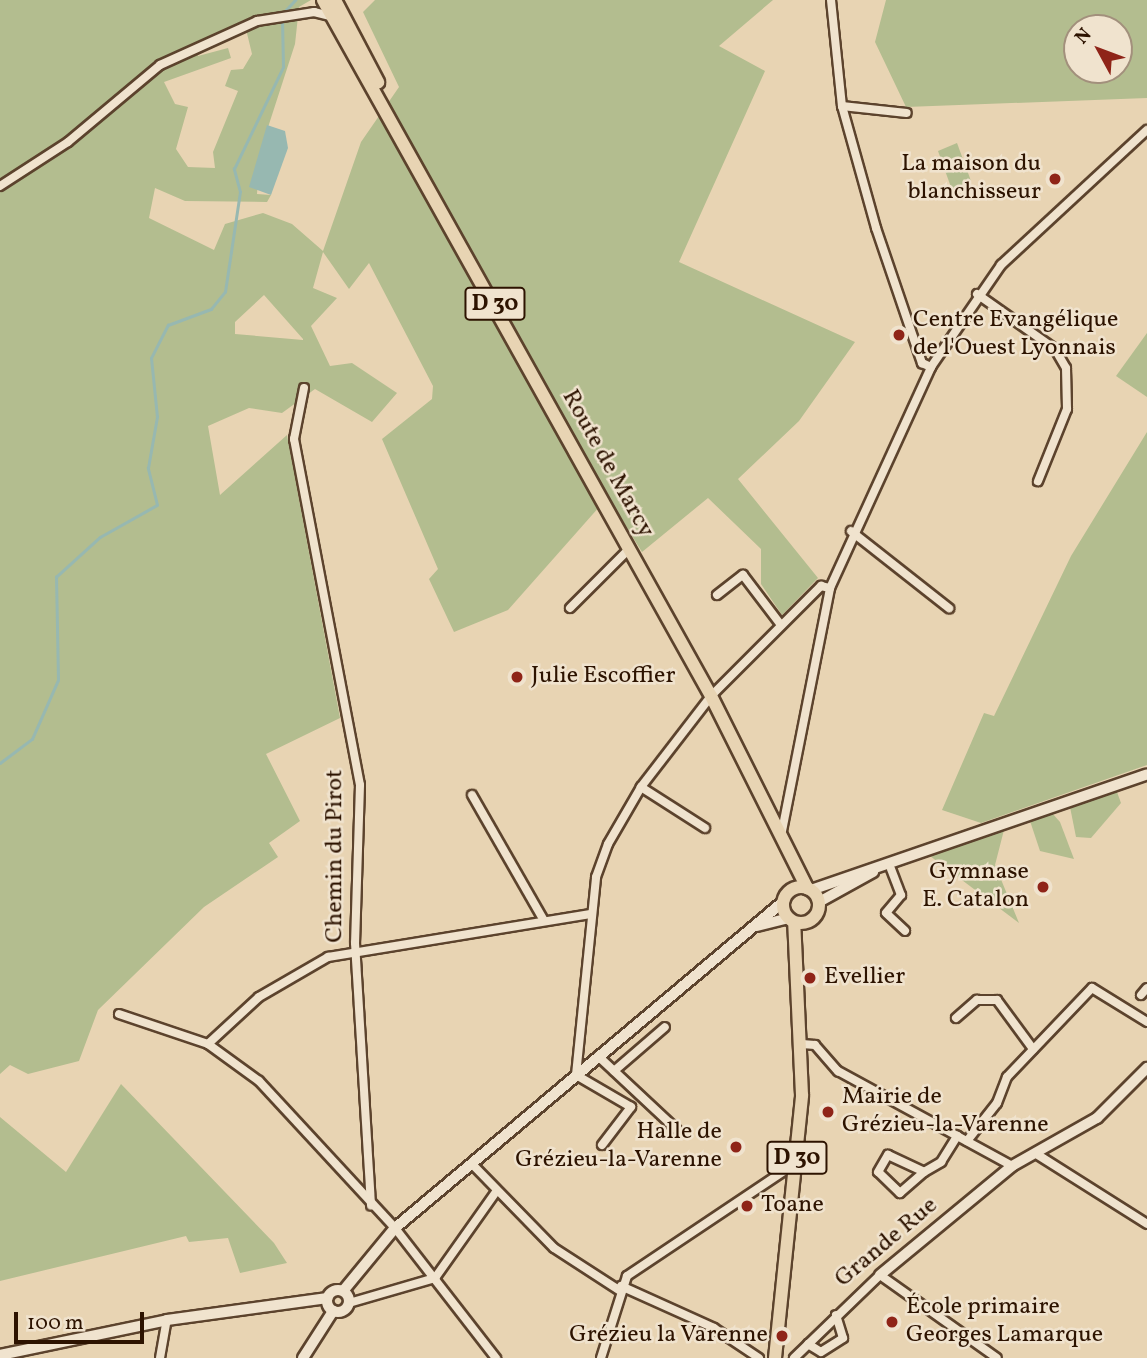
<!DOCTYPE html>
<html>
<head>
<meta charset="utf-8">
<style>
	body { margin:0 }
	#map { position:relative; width:1147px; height:1358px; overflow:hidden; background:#e8d4b3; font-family:Vollkorn,serif }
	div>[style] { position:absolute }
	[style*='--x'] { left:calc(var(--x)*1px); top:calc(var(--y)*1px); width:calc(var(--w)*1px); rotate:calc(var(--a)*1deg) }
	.green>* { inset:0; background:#b3bd8f }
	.water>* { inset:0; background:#97b8b1 }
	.stream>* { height:2.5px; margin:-1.25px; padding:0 1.25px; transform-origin:1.25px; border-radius:1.25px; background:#97b8b1 }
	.roads { filter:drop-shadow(2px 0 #5c432d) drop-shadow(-2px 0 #5c432d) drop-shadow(0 2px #5c432d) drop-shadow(0 -2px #5c432d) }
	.minor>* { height:8px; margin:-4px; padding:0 4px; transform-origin:4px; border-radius:4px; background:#f0e3ce }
	.tertiary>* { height:10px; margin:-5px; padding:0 5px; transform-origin:5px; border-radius:5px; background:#f0e3ce }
	.tertiary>.ring { margin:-5px; padding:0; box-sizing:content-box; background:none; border:10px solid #f0e3ce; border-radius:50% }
	.primary>* { height:12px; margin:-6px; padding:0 6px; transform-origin:6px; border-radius:6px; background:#e8d4b3 }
	.primary>.ring { margin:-6px; padding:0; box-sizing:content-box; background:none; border:12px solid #e8d4b3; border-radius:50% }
	.dots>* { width:19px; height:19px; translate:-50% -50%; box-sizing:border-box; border:4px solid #f0e3ce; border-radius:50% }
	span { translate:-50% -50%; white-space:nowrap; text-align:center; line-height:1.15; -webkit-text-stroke:5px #f0e3ce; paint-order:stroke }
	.shield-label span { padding:2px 5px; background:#f0e3ce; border:2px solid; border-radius:5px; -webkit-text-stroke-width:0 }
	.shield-label { font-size:23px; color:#2d1300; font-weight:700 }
	.poi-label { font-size:24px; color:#2d1300 }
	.right { translate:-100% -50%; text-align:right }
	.left { translate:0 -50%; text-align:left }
	.street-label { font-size:24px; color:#2d1300 }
	.north { position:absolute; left:1063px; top:14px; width:70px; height:70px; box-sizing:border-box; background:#f0e3ce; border:2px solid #a2907c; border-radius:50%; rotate:311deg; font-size:19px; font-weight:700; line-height:28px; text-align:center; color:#2d1300 }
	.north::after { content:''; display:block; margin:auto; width:24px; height:32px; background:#8f2418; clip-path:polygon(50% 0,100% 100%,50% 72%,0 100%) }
	.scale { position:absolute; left:14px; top:1312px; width:130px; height:32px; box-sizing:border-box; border:4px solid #2d1300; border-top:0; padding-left:9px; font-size:21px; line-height:24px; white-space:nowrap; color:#2d1300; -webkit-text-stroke:5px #f0e3ce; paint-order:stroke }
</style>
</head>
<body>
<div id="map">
	<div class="green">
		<i style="clip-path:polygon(evenodd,0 0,311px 0,299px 7px,295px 44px,260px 152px,257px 194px,271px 195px,267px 202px,185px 201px,155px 188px,149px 218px,214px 250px,225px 224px,263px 213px,292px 224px,323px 251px,361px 142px,399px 87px,363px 12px,375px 0,773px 0,719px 46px,765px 71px,679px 262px,855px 342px,799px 421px,738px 479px,818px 578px,782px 615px,761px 584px,761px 549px,708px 498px,642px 552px,608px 497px,508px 610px,454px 632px,429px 579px,438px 569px,382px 439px,432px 399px,433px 386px,369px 263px,349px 289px,323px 252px,313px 288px,337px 298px,311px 326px,330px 366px,352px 363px,397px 393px,372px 422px,315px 389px,282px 413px,249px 408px,208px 426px,220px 495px,287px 435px,340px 718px,266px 754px,300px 821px,269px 843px,278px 857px,204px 907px,98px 1010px,79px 1061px,28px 1074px,10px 1065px,0 1074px,0 0,244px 21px,252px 54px,243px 69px,231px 70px,225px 86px,238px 91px,213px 152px,215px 168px,188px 167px,176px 149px,188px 107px,175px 104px,164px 82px,231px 58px,228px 48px,198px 56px,197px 44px,244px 21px,0 0,264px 295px,303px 339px,303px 340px,235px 334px,235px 322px,264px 295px)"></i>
		<i style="clip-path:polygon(evenodd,886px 0,1147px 0,1147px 98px,906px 107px,875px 42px,886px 0,1077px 28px,1119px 28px,1119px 70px,1077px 70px,1077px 28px)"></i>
		<i style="clip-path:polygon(957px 143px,971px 181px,952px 190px,938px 151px)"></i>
		<i style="clip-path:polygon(1147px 333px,1147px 397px,1116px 376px)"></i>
		<i style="clip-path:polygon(1147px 432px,1147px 765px,981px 823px,942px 810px,984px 713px,994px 716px,1071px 556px)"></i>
		<i style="clip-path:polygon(1117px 792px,1121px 803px,1091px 838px,1076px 837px,1070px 807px)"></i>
		<i style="clip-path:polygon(1052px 813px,1060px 822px,1074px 859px,1040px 851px,1030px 821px)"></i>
		<i style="clip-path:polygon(1004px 830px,995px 865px,1019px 923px,930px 856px)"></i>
		<i style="clip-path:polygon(121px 1084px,274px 1243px,287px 1263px,240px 1273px,228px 1238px,189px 1242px,186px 1236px,0 1281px,0 1117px,66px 1172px)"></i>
	</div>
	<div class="water">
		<i style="clip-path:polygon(267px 125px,285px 131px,288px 148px,271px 195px,249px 187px)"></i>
	</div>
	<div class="stream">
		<i style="--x:283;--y:13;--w:18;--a:-47"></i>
		<i style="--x:0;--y:763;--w:40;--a:-37"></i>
		<i style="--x:32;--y:739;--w:64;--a:-66.2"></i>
		<i style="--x:58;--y:680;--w:103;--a:-91.1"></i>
		<i style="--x:56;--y:577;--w:59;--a:-42.3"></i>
		<i style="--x:100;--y:537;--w:65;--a:-29.3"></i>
		<i style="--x:157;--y:505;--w:38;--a:-104"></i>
		<i style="--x:148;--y:468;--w:52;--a:-80"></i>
		<i style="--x:157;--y:417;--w:59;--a:-95.8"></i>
		<i style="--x:151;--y:358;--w:37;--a:-63"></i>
		<i style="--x:168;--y:325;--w:46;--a:-20.4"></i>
		<i style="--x:211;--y:309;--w:22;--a:-51"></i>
		<i style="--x:225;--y:292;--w:101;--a:-81.5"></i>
		<i style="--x:240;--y:192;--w:24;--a:-105"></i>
		<i style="--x:234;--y:169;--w:113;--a:-64.3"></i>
		<i style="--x:283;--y:67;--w:47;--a:-91.2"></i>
	</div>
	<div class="roads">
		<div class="minor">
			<i style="--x:831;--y:0;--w:107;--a:84.1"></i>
			<i style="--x:842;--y:106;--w:127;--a:74.4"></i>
			<i style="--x:876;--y:228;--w:143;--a:71.2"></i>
			<i style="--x:922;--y:363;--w:10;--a:24"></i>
			<i style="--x:842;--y:106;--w:65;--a:6.1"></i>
			<i style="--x:0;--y:186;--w:81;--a:-32.9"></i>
			<i style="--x:68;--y:142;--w:120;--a:-39.9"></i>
			<i style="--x:160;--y:65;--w:107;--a:-24.4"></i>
			<i style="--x:257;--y:21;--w:58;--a:-9"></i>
			<i style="--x:314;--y:12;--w:21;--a:14"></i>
			<i style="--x:977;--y:294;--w:95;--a:35.2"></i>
			<i style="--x:1055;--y:349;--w:22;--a:60"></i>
			<i style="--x:1066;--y:368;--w:41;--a:88.6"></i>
			<i style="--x:1067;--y:409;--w:78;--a:111.9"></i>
			<i style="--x:304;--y:388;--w:52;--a:101.1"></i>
			<i style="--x:294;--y:439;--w:352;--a:79.2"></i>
			<i style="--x:360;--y:785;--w:158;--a:91.8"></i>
			<i style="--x:355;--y:943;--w:263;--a:86.5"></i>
			<i style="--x:851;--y:531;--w:125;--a:38.2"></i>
			<i style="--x:717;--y:595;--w:33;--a:-38"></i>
			<i style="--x:743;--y:575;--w:63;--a:52.8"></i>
			<i style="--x:570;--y:608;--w:83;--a:-45"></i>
			<i style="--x:641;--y:787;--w:76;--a:32.6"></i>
			<i style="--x:472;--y:795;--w:143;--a:60.2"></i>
			<i style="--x:781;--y:836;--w:253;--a:-78.8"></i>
			<i style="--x:830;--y:588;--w:243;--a:-65.4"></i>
			<i style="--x:931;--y:367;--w:124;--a:-55.5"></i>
			<i style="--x:1001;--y:265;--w:199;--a:-42.8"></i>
			<i style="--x:891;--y:869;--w:28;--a:69"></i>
			<i style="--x:901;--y:895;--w:23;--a:130"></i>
			<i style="--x:886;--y:913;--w:26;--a:43"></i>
			<i style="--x:1141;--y:995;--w:9;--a:-49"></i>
			<i style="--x:119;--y:1014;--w:94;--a:18.6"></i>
			<i style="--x:208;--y:1044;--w:63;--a:36"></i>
			<i style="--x:259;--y:1081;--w:200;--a:47.2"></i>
			<i style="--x:395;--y:1228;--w:165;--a:52.2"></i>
			<i style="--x:956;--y:1018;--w:28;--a:-41"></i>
			<i style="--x:977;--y:1000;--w:20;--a:0"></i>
			<i style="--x:997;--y:1000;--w:61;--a:53.7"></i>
			<i style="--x:208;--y:1044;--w:69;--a:-42.7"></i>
			<i style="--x:259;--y:997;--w:80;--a:-30.1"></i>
			<i style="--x:328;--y:957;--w:266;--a:-9.3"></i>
			<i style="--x:802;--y:1044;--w:13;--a:4"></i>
			<i style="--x:815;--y:1045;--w:35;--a:49"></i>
			<i style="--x:838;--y:1071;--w:198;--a:28.6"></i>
			<i style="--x:598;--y:1056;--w:108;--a:43.1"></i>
			<i style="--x:614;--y:1071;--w:67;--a:-40.8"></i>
			<i style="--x:967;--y:1141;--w:48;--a:-51.7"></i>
			<i style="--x:997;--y:1103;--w:28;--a:-69"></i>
			<i style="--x:1007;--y:1077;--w:123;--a:-46.3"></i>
			<i style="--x:1092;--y:988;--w:65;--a:31.7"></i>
			<i style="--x:602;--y:1145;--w:48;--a:-52.7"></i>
			<i style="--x:631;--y:1107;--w:64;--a:-149.8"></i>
			<i style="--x:576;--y:1075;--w:199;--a:-84.2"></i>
			<i style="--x:596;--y:877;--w:35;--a:-70"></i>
			<i style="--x:608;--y:844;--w:66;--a:-59.9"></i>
			<i style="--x:641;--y:787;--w:115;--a:-52.4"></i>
			<i style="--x:711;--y:696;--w:156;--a:-45"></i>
			<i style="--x:821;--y:586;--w:9;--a:13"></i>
			<i style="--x:1038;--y:1155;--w:129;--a:32.3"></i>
			<i style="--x:472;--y:1164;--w:117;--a:45.7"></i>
			<i style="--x:554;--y:1248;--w:77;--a:32.9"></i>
			<i style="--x:924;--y:1172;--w:32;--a:139"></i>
			<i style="--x:900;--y:1193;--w:30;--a:-136"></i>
			<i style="--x:878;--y:1172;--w:20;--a:-60"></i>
			<i style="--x:888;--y:1155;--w:40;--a:25"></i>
			<i style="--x:924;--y:1172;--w:20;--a:-30"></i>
			<i style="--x:941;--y:1162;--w:31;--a:-58"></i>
			<i style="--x:435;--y:1278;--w:105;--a:-54.7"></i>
			<i style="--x:621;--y:1286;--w:102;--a:24.3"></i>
			<i style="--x:714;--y:1328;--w:54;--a:33.7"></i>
			<i style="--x:349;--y:1303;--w:90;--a:-16.2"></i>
			<i style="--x:808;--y:1344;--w:15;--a:32"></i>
			<i style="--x:821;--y:1352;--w:26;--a:-32"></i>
			<i style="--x:843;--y:1338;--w:24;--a:-107"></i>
			<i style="--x:160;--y:1358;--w:39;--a:-80"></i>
			<i style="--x:601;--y:1358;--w:86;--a:-72.4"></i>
			<i style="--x:627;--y:1276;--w:203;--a:-33.8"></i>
			<i style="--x:794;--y:1358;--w:120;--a:-44"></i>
			<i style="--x:880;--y:1275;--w:143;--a:35.4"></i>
		</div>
		<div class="tertiary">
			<i style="--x:811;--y:890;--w:355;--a:-19"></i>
			<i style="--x:819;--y:902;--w:62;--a:-29.1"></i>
			<i style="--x:757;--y:926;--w:33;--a:-14"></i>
			<i style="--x:880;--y:1275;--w:171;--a:-39.5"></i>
			<i style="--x:1012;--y:1166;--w:98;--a:-29.5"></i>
			<i style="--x:1097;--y:1118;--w:71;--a:-45"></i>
			<i class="ring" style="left:327px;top:1290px;width:12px;height:12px"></i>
			<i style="--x:343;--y:1291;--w:82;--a:-50.5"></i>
			<i style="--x:395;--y:1228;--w:508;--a:-40.05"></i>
			<i style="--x:0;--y:1355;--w:171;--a:-11.8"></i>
			<i style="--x:167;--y:1320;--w:162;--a:-7.8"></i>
			<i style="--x:303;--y:1358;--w:56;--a:-57.4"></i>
		</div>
		<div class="primary">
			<i style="--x:323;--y:0;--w:797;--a:60.86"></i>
			<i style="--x:711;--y:696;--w:215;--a:63.4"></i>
			<i style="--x:335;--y:0;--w:93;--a:62.3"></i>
			<i class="ring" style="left:783px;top:887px;width:24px;height:24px"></i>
			<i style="--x:775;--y:1358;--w:264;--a:-84.1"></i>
			<i style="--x:802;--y:1095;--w:173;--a:-92.6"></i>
		</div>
	</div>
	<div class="dots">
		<i style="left:1055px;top:179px;background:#8f2418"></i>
		<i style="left:899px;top:335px;background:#8f2418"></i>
		<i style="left:517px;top:677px;background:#8f2418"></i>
		<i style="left:1043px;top:887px;background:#8f2418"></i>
		<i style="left:810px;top:978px;background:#8f2418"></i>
		<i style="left:828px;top:1112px;background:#8f2418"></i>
		<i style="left:736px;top:1147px;background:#8f2418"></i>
		<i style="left:747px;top:1206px;background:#8f2418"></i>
		<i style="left:892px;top:1322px;background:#8f2418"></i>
		<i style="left:782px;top:1336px;background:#8f2418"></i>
	</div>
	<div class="shield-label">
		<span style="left:495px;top:304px">D 30</span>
		<span style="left:797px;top:1158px">D 30</span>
	</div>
	<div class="poi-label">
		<span class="right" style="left:1041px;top:179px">La maison du<br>blanchisseur</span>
		<span class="left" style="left:913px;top:335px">Centre Evangélique<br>de l'Ouest Lyonnais</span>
		<span class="left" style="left:531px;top:677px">Julie Escoffier</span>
		<span class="right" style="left:1029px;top:887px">Gymnase<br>E. Catalon</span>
		<span class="left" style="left:824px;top:978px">Evellier</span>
		<span class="left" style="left:842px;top:1112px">Mairie de<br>Grézieu-la-Varenne</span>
		<span class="right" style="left:722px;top:1147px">Halle de<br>Grézieu-la-Varenne</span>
		<span class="left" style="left:761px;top:1206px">Toane</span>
		<span class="left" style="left:906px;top:1322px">École primaire<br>Georges Lamarque</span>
		<span class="right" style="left:768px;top:1336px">Grézieu la Varenne</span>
	</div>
	<div class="street-label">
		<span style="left:607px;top:464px;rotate:61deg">Route de Marcy</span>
		<span style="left:336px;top:856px;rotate:-90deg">Chemin du Pirot</span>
		<span style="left:887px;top:1243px;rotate:-40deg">Grande Rue</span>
	</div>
	<div class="north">N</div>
	<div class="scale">100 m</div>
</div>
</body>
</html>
